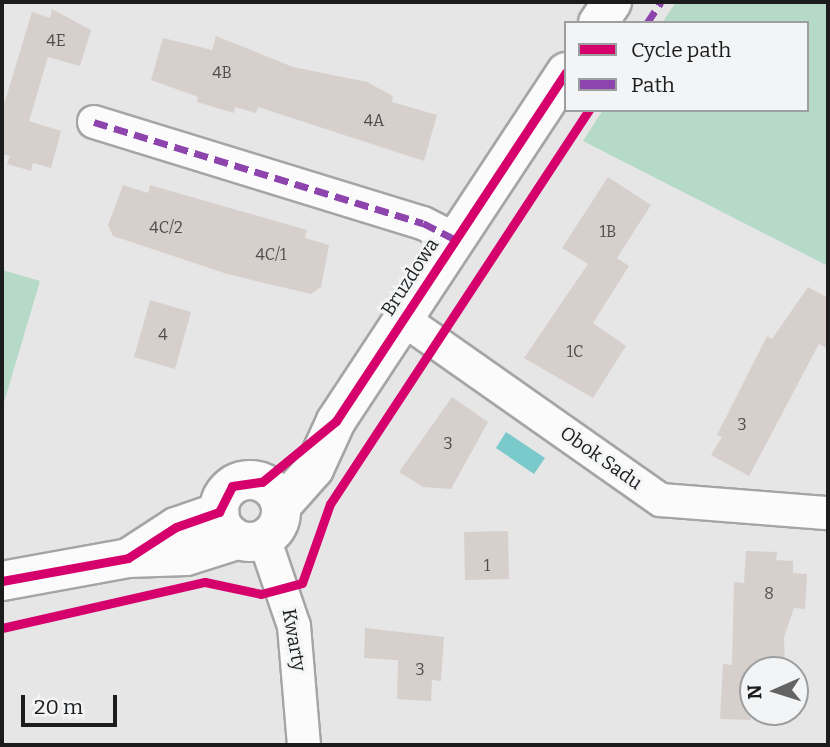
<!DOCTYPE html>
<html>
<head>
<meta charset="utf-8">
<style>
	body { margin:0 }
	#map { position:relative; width:830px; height:747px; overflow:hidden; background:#e6e6e7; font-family:Bitter,serif }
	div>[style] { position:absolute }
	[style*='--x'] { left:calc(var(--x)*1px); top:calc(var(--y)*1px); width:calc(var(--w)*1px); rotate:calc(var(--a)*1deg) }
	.green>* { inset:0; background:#b5dac7 }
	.water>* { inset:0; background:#7ac9cb }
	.building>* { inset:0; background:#d7cfcc }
	.roads { filter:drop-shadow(2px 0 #a5a5a6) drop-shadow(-2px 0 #a5a5a6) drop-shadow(0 2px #a5a5a6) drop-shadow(0 -2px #a5a5a6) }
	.street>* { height:32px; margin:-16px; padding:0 16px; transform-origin:16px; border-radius:16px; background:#fbfbfb }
	.secondary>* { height:38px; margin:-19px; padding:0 19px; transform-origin:19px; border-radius:19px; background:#fbfbfb }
	.secondary>.ring { margin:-19px; padding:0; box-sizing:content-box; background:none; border:38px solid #fbfbfb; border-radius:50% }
	.quiet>* { height:7px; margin-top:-3.5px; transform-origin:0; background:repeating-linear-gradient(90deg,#8e44ad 0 14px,transparent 0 21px) }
	.cycleway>* { height:9px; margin:-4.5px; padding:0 4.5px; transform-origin:4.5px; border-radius:4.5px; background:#d6006c }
	span { translate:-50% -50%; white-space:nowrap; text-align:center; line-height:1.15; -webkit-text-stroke:5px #f2f4f5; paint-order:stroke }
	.number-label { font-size:16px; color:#4e4c4c }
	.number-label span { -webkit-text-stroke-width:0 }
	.street-label { font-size:19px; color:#1c1c1d }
	.frame { position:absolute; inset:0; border:4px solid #1c1c1d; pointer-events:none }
	.legend { position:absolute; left:564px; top:21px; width:245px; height:91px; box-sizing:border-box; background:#f2f4f5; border:2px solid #9c9e9f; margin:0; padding:9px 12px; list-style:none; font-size:21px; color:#1c1c1d }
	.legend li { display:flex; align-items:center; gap:14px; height:35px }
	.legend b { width:35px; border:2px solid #9c9e9f }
	.north { position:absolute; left:739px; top:656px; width:70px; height:70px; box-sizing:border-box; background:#f2f4f5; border:2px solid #9c9e9f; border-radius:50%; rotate:267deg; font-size:19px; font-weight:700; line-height:28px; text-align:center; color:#1c1c1d }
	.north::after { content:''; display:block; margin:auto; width:24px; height:32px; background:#636364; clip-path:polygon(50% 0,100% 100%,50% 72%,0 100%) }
	.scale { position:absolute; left:21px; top:695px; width:96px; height:32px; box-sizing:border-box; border:4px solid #1c1c1d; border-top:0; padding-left:9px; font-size:21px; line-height:24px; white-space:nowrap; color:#1c1c1d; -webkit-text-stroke:5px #f2f4f5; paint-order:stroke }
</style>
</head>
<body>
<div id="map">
	<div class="green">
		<i style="clip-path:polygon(676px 2px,828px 2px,828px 266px,583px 141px,603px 110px,807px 110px,807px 23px,662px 23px)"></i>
		<i style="clip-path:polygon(2px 270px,40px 281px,2px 409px)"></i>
	</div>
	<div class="water">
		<i style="clip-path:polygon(506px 432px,545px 458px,534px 474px,496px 448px)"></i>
	</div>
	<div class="building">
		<i style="clip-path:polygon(52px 9px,91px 30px,80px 66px,48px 57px,29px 121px,61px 131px,51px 168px,33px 163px,31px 171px,7px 164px,10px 156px,2px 154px,2px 111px,32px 12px,50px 18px)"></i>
		<i style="clip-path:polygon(216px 36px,293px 67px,367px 82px,393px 96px,392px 102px,437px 115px,424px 161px,258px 107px,256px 113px,235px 107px,234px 113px,197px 102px,198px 97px,151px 80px,163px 38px,212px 50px)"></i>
		<i style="clip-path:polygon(608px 177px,651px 205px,617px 258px,629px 266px,593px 323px,626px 346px,593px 398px,524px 358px,588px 264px,562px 248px)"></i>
		<i style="clip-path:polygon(123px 185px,148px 193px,150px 185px,307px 230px,305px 238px,329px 245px,321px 287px,311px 294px,227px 274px,113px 236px,108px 225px)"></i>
		<i style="clip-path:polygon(808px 287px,828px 298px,828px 349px,819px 344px,749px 476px,711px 455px,722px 437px,717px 435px,767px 336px,772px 339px)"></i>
		<i style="clip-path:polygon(150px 300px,191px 312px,175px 369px,134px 357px)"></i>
		<i style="clip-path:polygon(452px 397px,488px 422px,451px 489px,423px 487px,399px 472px)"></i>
		<i style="clip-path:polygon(508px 531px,509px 579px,465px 580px,464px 532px)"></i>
		<i style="clip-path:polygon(746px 551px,777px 552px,776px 560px,793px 561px,793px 573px,807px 574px,805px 609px,794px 608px,784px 637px,785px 670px,753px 670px,753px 712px,768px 713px,751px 712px,751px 720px,720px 719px,723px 664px,732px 665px,734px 582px,744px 583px)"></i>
		<i style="clip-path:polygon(365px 628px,444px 637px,441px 681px,432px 680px,431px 701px,397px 699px,398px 660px,364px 658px)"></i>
	</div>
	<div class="roads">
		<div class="street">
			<i style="--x:94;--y:122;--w:344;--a:17.1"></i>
			<i style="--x:423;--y:223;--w:36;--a:27"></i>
			<i style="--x:403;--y:319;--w:315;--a:35.1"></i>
			<i style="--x:661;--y:500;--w:168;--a:4.5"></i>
			<i style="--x:264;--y:538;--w:93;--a:71.2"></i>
			<i style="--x:294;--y:626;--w:119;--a:85.2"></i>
		</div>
		<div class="secondary">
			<i style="--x:598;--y:23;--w:25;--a:-56"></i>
			<i class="ring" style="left:219px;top:480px;width:24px;height:24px"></i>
			<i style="--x:281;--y:506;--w:50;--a:-48.3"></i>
			<i style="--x:314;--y:469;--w:53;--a:-65.4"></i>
			<i style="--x:336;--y:421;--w:418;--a:-56.6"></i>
			<i style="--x:130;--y:557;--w:55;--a:-33.1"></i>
			<i style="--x:176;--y:527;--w:46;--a:-19.2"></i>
			<i style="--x:2;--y:581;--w:128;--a:-10.3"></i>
			<i style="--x:128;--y:558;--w:58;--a:-2"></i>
			<i style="--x:186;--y:556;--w:53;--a:-17.4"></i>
		</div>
	</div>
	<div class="quiet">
		<i style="--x:647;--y:23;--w:25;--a:-56"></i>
		<i style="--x:94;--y:122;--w:344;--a:17.1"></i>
		<i style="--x:423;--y:223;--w:36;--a:27"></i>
	</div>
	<div class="cycleway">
		<i style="--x:2;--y:581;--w:128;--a:-10.3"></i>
		<i style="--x:128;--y:558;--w:57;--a:-32.9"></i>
		<i style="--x:176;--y:527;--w:46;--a:-19.2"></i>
		<i style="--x:219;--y:512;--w:29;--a:-63"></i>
		<i style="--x:232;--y:486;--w:30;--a:-8"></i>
		<i style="--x:262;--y:482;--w:96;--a:-39.5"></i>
		<i style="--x:336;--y:421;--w:418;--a:-56.6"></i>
		<i style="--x:2;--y:628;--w:208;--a:-12.8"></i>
		<i style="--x:205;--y:582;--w:57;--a:12.1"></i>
		<i style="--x:261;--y:594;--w:42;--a:-15"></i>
		<i style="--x:302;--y:583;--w:84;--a:-70.5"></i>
		<i style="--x:330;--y:504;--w:472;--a:-56.7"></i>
	</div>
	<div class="number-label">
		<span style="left:56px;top:41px">4E</span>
		<span style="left:222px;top:73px">4B</span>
		<span style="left:374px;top:121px">4A</span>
		<span style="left:166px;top:228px">4C/2</span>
		<span style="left:608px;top:232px">1B</span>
		<span style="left:271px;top:255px">4C/1</span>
		<span style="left:163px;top:335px">4</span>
		<span style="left:575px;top:352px">1C</span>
		<span style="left:742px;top:425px">3</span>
		<span style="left:448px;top:444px">3</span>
		<span style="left:487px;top:566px">1</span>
		<span style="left:769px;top:594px">8</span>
		<span style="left:420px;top:670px">3</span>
	</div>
	<div class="street-label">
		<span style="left:410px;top:277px;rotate:-57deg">Bruzdowa</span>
		<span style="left:601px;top:458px;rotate:35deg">Obok Sadu</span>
		<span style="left:294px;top:640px;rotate:80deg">Kwarty</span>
	</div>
	<div class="frame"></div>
	<ul class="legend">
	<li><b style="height:9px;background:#d6006c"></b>Cycle path</li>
	<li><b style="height:9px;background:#8e44ad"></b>Path</li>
	</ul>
	<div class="north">N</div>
	<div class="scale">20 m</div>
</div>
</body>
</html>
